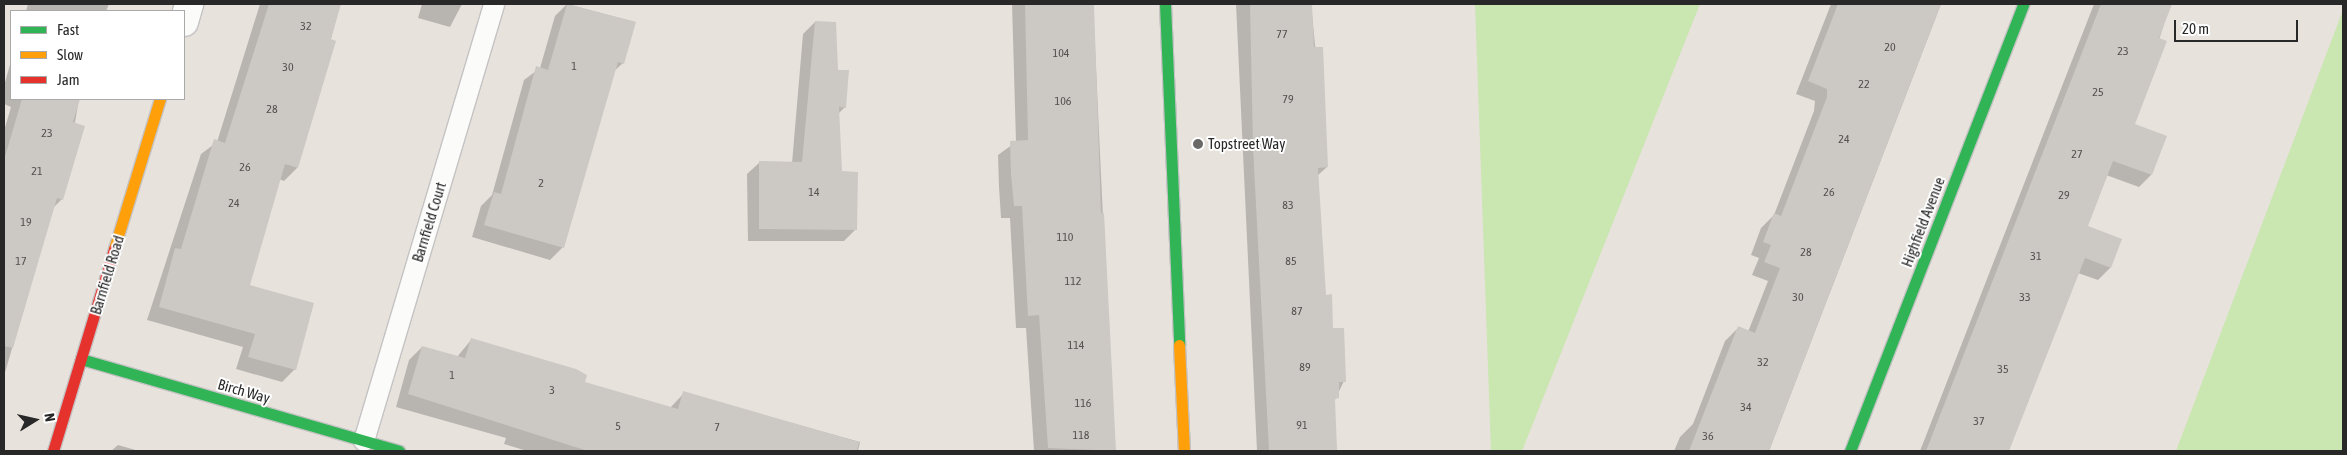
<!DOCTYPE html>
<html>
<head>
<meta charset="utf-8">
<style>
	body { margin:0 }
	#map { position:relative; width:2347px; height:455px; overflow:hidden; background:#e7e2dc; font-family:"Asap Condensed",sans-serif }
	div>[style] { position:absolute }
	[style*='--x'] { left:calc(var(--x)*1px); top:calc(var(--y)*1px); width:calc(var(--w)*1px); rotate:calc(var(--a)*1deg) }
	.green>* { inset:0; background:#cae6b1 }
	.shadow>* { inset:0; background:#0003 }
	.building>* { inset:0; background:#ccc8c4 }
	.roads { filter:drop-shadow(1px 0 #c4c2c3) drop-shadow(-1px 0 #c4c2c3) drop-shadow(0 1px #c4c2c3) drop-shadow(0 -1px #c4c2c3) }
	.lane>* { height:20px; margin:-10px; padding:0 10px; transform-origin:10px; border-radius:10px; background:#fbfbfa }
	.street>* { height:28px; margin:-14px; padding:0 14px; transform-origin:14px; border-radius:14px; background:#fbfbfa }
	.fast>* { height:11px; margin:-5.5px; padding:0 5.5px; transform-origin:5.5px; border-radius:5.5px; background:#30b455 }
	.slow>* { height:11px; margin:-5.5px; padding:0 5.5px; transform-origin:5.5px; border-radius:5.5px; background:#ff9f0a }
	.jam>* { height:11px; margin:-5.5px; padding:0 5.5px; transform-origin:5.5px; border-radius:5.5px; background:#e5322d }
	.dots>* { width:14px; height:14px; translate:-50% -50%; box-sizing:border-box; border:2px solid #fff; border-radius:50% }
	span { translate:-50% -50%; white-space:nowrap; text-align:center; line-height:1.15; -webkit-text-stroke:4px #fff; paint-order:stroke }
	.number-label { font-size:12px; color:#535250 }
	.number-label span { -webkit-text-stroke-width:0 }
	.poi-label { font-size:15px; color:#282828 }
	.left { translate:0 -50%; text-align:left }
	.street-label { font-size:15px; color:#282828 }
	.frame { position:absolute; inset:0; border:5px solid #282828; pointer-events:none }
	.legend { position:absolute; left:10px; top:10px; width:175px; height:90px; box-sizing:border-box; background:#fff; border:1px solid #a9a9a9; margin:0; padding:6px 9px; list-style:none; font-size:15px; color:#282828 }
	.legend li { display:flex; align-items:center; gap:10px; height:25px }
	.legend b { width:25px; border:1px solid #a9a9a9 }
	.north { position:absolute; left:10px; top:395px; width:50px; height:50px; -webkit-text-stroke:4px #fff; paint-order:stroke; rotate:80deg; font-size:14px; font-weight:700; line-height:20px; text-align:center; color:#282828 }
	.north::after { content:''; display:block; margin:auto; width:18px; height:22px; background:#282828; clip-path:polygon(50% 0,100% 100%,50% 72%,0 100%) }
	.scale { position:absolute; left:2174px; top:20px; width:124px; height:22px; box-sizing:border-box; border:2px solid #282828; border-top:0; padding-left:6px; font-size:15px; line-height:18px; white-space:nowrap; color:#282828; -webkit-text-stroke:4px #fff; paint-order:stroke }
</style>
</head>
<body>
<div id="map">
	<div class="green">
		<i style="clip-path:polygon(1475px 4px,1700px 4px,1522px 451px,1491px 451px)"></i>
		<i style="clip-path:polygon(2343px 10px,2343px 451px,2176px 451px)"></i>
	</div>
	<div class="shadow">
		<i style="clip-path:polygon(28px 4px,109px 4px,106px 11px,26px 11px)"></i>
		<i style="clip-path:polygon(260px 4px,340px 4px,297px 168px,284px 181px,279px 179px,249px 285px,295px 369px,282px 382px,236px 369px,243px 347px,147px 320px,201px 154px,217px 142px)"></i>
		<i style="clip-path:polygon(422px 4px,462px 4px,450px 27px,418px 18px)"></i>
		<i style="clip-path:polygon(567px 4px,635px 22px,623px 63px,614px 71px,563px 247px,550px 260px,472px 237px,481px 206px,492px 195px,524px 80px,540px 68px,555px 16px)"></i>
		<i style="clip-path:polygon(1012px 4px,1093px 4px,1114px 451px,1034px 451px,1026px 328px,1016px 328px,1010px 218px,1001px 218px,999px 187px,998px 155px,1016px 142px)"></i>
		<i style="clip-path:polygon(1236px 4px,1311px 4px,1327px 167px,1317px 176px,1324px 296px,1344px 381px,1334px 402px,1336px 451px,1257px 451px)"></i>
		<i style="clip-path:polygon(1831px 4px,1941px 4px,1769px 451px,1674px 451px,1680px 437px,1693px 424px,1725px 341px,1738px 328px,1748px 332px,1768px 281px,1752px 275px,1759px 258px,1751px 255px,1761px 228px,1774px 215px,1814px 111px,1815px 101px,1796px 94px)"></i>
		<i style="clip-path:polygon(2094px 4px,2170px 4px,2133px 125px,2151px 175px,2139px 187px,2106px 175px,2087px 227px,2120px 239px,2110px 268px,2098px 280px,2078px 273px,2008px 451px,1920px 451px)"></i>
		<i style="clip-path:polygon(815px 22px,836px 71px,845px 107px,838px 114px,841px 172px,856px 229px,844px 241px,748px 241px,747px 174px,759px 163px,792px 163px,803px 34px)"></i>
		<i style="clip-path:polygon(11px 61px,11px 99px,79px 99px,62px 199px,53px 208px,4px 376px,4px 131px,11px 107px,4px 104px,4px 86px)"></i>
		<i style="clip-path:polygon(471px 340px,583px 383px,670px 408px,684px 393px,860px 442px,858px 451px,527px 451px,504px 444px,506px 438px,396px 407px,409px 360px,422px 347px,457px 357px)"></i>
		<i style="clip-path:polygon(118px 445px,139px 451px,111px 451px)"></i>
	</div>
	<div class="building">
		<i style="clip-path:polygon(269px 4px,341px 4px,331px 39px,336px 41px,298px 168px,285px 164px,250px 285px,314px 303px,296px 370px,248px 357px,255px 334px,159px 307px,175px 248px,181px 249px,214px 139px,225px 143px)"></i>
		<i style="clip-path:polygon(567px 4px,636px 22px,624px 64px,618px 62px,564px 248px,484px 225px,494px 192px,501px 194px,536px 66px,548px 70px)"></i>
		<i style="clip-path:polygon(1025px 4px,1094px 4px,1101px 213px,1104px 213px,1116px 451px,1048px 448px,1039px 315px,1028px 316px,1022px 206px,1014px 206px,1011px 174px,1010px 141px,1028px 140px)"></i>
		<i style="clip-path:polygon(1250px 4px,1312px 4px,1314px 47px,1323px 47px,1328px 167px,1318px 168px,1326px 295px,1332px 294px,1333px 328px,1344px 328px,1346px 382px,1339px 382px,1339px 398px,1335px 399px,1337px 450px,1269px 451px,1253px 148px)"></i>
		<i style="clip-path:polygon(1838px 4px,1941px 4px,1769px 451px,1689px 451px,1738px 326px,1755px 333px,1780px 268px,1764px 262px,1771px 245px,1763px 242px,1774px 213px,1781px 216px,1827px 97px,1827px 89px,1808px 81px)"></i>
		<i style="clip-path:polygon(2101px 4px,2172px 4px,2159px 38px,2167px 41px,2135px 124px,2167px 136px,2152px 175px,2113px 161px,2088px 226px,2122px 239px,2111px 268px,2085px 258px,2009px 451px,1926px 451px)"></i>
		<i style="clip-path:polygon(815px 21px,836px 22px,838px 70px,849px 70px,846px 108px,839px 107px,842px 171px,858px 172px,857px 230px,759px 229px,759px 161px,802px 162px)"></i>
		<i style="clip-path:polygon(22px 99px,80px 99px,73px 122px,85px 126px,63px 200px,57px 198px,13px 348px,4px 346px,4px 160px)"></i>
		<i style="clip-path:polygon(471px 338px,576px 369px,587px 375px,585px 382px,678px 409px,683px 391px,859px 442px,857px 451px,588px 451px,408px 394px,422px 346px,465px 358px)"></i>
	</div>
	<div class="roads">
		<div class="lane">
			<i style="--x:364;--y:441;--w:456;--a:-73.4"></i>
		</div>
		<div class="street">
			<i style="--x:184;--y:22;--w:19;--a:-74"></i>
		</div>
		<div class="fast">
			<i style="--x:1165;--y:4;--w:341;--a:87.6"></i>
			<i style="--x:81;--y:359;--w:331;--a:16.1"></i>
			<i style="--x:1850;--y:451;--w:479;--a:-68.8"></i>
		</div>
		<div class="slow">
			<i style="--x:114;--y:249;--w:157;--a:-73"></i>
			<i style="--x:1179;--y:345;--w:106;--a:87.3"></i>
		</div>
		<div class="jam">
			<i style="--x:53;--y:451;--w:211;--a:-73.2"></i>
		</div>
	</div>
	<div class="dots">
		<i style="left:1198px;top:144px;background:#6b6967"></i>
	</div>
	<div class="number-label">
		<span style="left:306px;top:27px">32</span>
		<span style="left:1282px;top:35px">77</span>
		<span style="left:1890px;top:48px">20</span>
		<span style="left:2123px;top:52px">23</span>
		<span style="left:1061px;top:54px">104</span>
		<span style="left:574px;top:67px">1</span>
		<span style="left:288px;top:68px">30</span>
		<span style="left:1864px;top:85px">22</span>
		<span style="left:2098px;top:93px">25</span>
		<span style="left:1288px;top:100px">79</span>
		<span style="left:1063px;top:102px">106</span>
		<span style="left:272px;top:110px">28</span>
		<span style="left:47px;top:134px">23</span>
		<span style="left:1844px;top:140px">24</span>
		<span style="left:2077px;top:155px">27</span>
		<span style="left:245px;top:168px">26</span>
		<span style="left:37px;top:172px">21</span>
		<span style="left:541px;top:184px">2</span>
		<span style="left:814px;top:193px">14</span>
		<span style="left:1829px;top:193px">26</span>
		<span style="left:2064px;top:196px">29</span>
		<span style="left:234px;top:204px">24</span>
		<span style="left:1288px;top:206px">83</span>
		<span style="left:26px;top:223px">19</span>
		<span style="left:1065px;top:238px">110</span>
		<span style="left:1806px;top:253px">28</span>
		<span style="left:2036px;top:257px">31</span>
		<span style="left:21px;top:262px">17</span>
		<span style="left:1291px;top:262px">85</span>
		<span style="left:1073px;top:282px">112</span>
		<span style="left:1798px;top:298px">30</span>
		<span style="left:2025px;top:298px">33</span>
		<span style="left:1297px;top:312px">87</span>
		<span style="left:1076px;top:346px">114</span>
		<span style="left:1763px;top:363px">32</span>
		<span style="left:1305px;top:368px">89</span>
		<span style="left:2003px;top:370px">35</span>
		<span style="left:452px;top:376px">1</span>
		<span style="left:552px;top:391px">3</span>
		<span style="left:1083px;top:404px">116</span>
		<span style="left:1746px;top:408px">34</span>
		<span style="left:1979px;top:422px">37</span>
		<span style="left:1302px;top:426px">91</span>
		<span style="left:618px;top:427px">5</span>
		<span style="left:717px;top:428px">7</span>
		<span style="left:1081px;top:436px">118</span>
		<span style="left:1708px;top:437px">36</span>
	</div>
	<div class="poi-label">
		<span class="left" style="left:1208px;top:144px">Topstreet Way</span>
	</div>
	<div class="street-label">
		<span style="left:429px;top:222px;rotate:-73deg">Barnfield Court</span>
		<span style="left:1923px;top:222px;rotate:-69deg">Highfield Avenue</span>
		<span style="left:107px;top:275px;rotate:-73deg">Barnfield Road</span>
		<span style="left:244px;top:391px;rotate:16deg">Birch Way</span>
	</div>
	<div class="frame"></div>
	<ul class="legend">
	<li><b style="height:6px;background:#30b455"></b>Fast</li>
	<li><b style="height:6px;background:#ff9f0a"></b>Slow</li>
	<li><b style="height:6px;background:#e5322d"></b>Jam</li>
	</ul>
	<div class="north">N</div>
	<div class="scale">20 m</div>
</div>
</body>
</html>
